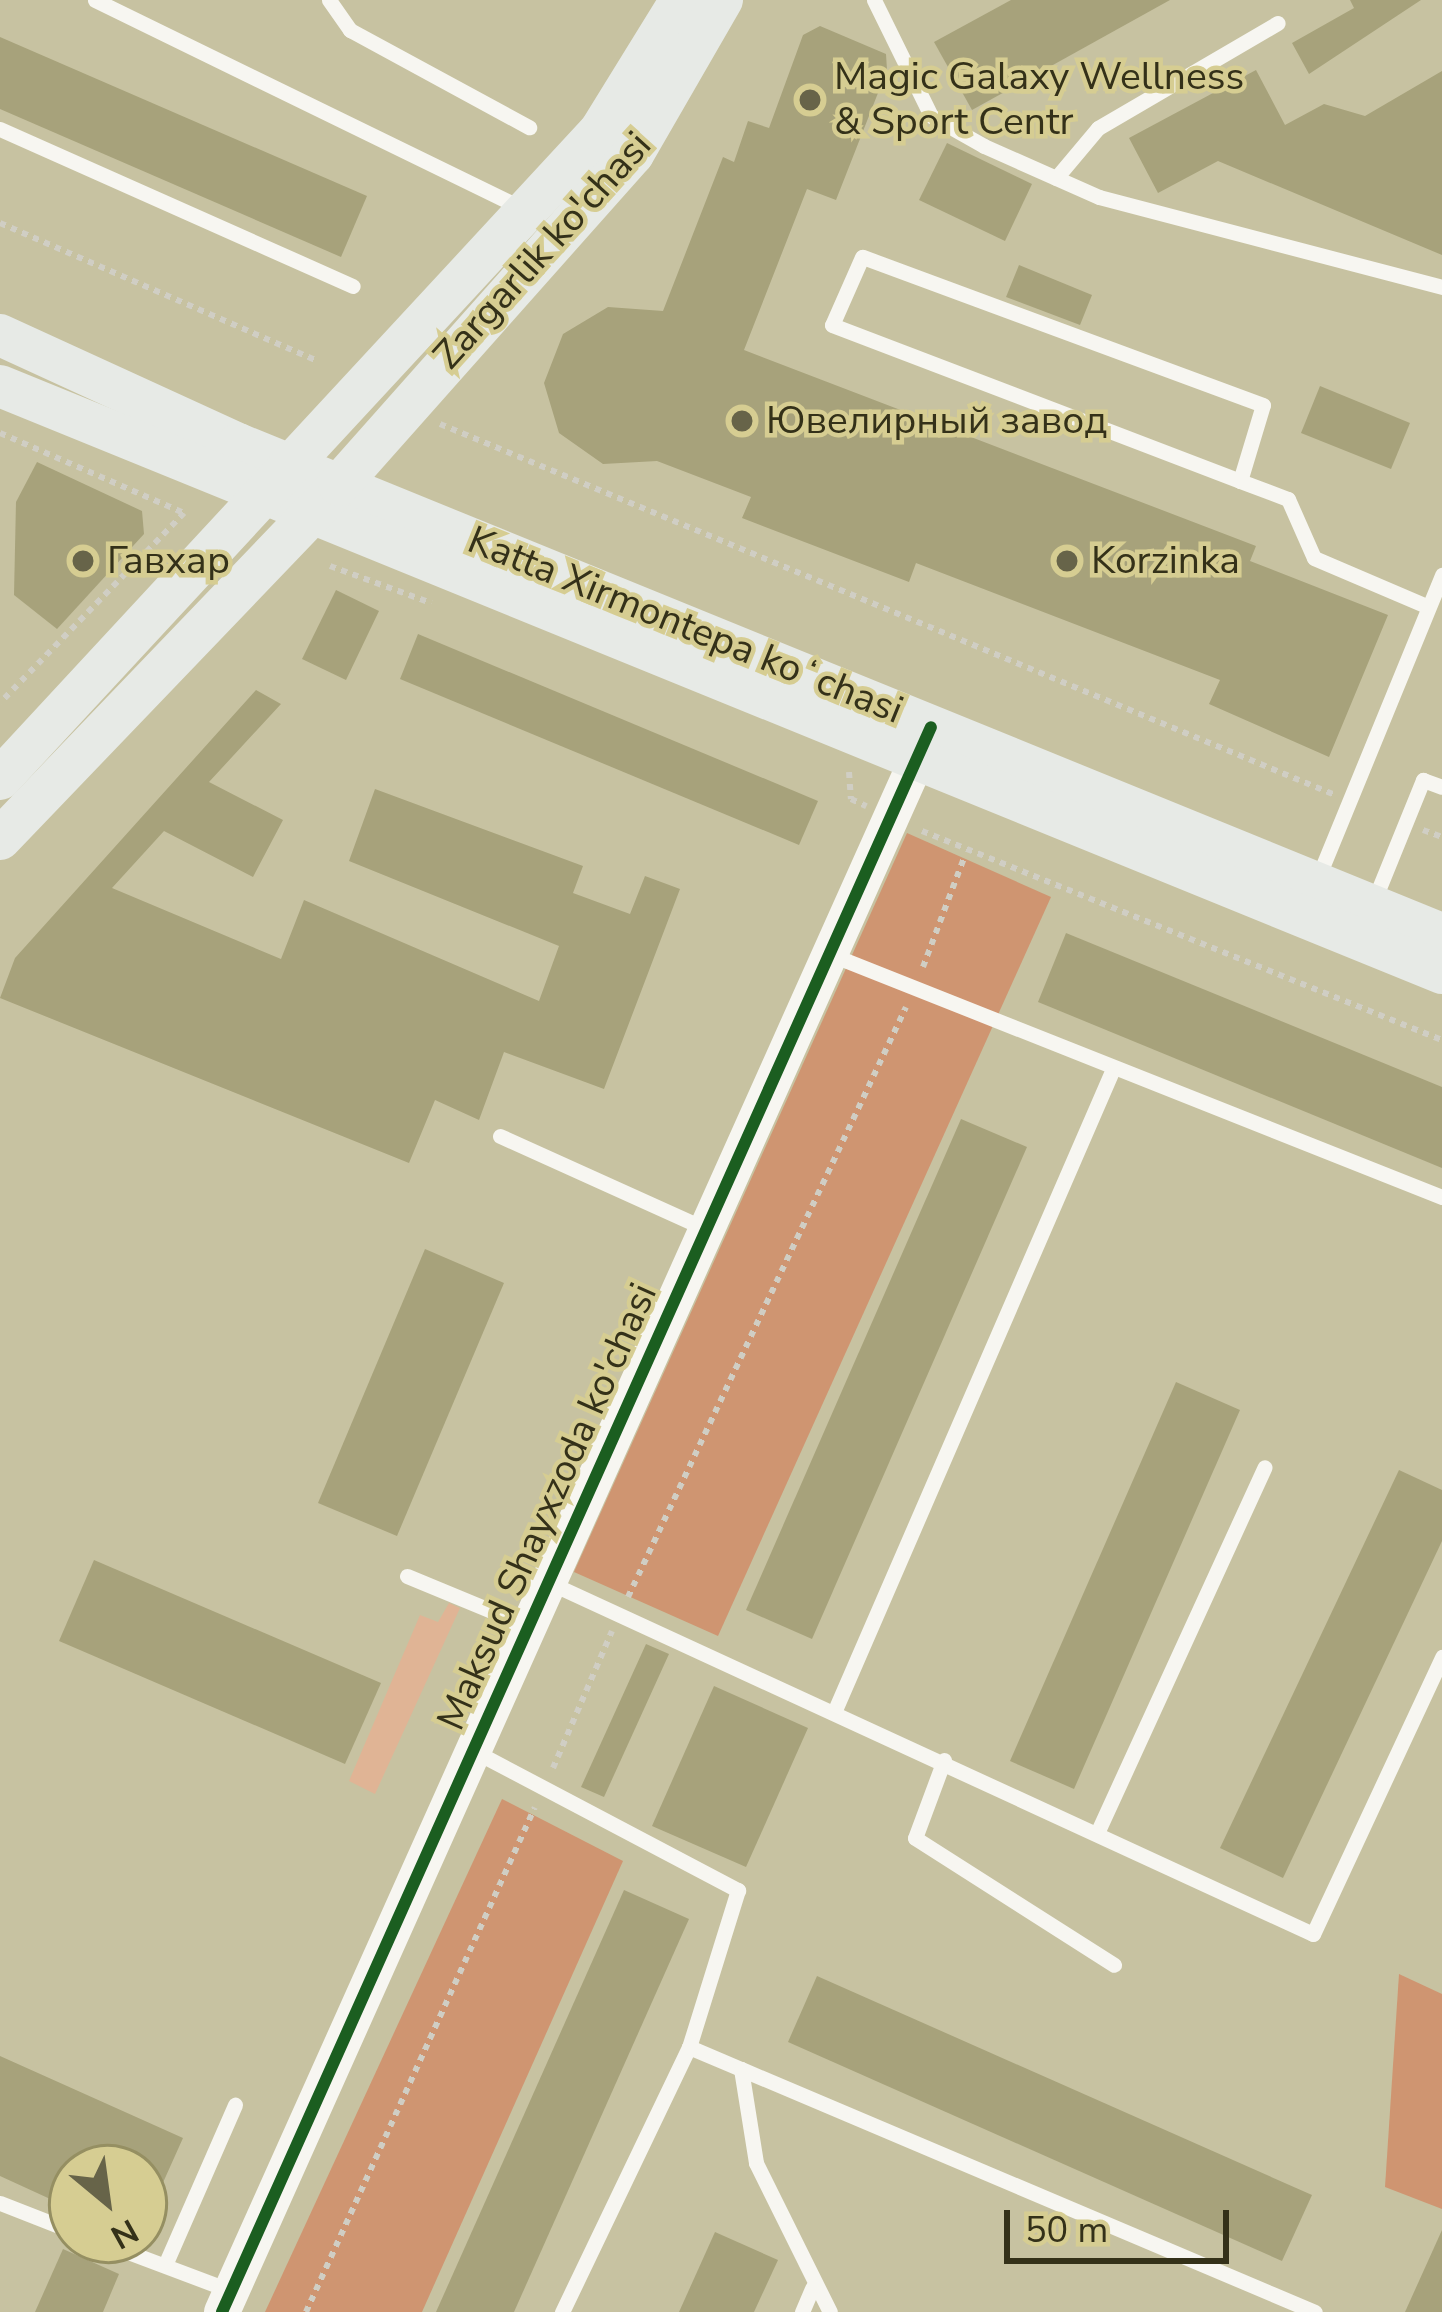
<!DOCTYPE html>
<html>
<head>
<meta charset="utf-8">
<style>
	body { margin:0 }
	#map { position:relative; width:1442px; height:2312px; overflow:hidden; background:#c7c2a1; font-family:"Nunito Sans",sans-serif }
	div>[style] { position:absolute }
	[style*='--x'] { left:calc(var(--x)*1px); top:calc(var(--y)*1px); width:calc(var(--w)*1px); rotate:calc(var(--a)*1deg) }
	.green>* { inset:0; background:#e0b495 }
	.forest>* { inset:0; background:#cf9571 }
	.building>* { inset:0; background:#a7a27b }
	.path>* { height:6px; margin-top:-3px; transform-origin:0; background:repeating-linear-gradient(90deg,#d0cec4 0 6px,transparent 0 12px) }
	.service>* { height:15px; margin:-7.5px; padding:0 7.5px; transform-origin:7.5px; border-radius:7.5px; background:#f7f6f1 }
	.tertiary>* { height:36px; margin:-18px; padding:0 18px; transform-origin:18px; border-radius:18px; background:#f7f6f1 }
	.secondary>* { height:42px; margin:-21px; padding:0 21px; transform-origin:21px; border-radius:21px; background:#e7eae6 }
	.cycleway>* { height:12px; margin:-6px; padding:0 6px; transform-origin:6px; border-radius:6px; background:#1b5e20 }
	.dots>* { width:33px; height:33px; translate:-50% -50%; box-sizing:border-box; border:6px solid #d6cd92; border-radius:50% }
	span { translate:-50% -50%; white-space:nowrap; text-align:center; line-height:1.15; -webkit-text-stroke:9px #d6cd92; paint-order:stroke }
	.poi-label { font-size:39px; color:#343119 }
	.left { translate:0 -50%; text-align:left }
	.street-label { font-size:39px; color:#343119 }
	.north { position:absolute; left:48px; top:2144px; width:120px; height:120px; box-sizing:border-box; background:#d6cd92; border:3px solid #958f62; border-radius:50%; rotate:151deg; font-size:33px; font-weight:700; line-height:48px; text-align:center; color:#343119 }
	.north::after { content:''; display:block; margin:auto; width:42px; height:54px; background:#676449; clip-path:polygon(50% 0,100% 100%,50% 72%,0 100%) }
	.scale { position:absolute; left:1004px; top:2210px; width:225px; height:54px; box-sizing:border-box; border:6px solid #343119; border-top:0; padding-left:15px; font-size:36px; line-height:42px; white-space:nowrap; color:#343119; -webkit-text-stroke:9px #d6cd92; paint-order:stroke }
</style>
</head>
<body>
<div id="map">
	<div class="green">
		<i style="clip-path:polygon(449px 1603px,460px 1608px,375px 1794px,349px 1781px,420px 1615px,438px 1622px)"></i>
	</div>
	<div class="forest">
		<i style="clip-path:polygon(907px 833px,1051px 897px,718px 1636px,574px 1572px)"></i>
		<i style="clip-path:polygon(502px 1799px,623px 1861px,422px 2312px,265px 2312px)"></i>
		<i style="clip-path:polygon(1399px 1974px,1442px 1994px,1442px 2209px,1385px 2187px)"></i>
	</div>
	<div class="building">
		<i style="clip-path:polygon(1011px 0,1170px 0,972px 110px,934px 42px)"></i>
		<i style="clip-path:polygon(1350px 0,1421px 0,1309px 74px,1292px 43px,1354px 8px)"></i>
		<i style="clip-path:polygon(820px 26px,886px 54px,887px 70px,836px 200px,807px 189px,744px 350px,1256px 546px,1250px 561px,1388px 615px,1329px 757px,1209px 704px,1220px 680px,916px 563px,909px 582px,742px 518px,751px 497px,657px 461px,603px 464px,559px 433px,544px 383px,563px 334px,608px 307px,663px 311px,723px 157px,734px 162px,748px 121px,769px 128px,803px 35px)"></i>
		<i style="clip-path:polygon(0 37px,367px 196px,341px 257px,0 109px)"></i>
		<i style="clip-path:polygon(1256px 70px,1285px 125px,1324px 104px,1365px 116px,1442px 71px,1442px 255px,1218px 161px,1158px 193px,1129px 138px)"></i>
		<i style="clip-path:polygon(947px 143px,1032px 184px,1005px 241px,919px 200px)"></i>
		<i style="clip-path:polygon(1019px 265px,1092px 295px,1080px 325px,1006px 297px)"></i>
		<i style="clip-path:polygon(1320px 386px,1410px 423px,1391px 469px,1301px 433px)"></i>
		<i style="clip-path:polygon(37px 462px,142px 511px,144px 534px,57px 629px,14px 595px,16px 502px)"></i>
		<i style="clip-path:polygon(336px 590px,379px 611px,346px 680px,302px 659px)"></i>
		<i style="clip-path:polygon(418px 634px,818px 801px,799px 845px,400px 679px)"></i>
		<i style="clip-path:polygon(256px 690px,281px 704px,209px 782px,283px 820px,253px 877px,164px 831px,112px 888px,281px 959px,304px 900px,539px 1001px,559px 946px,349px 861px,375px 789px,583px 866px,573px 893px,630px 914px,645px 876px,680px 889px,604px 1089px,504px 1052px,479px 1120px,435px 1100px,409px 1163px,0 998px,15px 958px)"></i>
		<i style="clip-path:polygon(1066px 933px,1442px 1087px,1442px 1168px,1038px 1002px)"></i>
		<i style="clip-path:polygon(961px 1119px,1027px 1147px,812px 1639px,746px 1610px)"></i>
		<i style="clip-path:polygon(425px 1249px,504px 1283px,397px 1536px,318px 1503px)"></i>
		<i style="clip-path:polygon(1176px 1382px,1240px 1410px,1074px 1789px,1010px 1761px)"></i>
		<i style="clip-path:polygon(1399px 1470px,1442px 1490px,1442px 1541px,1283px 1878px,1220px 1848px)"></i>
		<i style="clip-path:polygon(94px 1560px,381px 1683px,345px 1764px,59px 1641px)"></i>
		<i style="clip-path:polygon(646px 1644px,669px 1654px,604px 1797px,581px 1787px)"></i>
		<i style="clip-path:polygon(714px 1686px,808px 1728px,746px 1867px,652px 1826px)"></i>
		<i style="clip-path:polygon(624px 1890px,689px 1919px,514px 2312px,436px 2312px)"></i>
		<i style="clip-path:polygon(817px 1976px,1312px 2195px,1282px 2261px,788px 2042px)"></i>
		<i style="clip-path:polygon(0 2056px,183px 2138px,144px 2225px,144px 2168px,72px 2168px,72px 2209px,0 2176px)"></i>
		<i style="clip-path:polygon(1442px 2230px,1442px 2312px,1405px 2312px)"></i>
		<i style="clip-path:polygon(715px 2232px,778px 2260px,754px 2312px,679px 2312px)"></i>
		<i style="clip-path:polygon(63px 2249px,119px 2274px,103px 2312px,35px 2312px)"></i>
	</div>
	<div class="path">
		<i style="--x:0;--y:223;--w:347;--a:23.5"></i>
		<i style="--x:440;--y:424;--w:967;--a:22.51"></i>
		<i style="--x:0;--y:433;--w:201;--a:23.5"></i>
		<i style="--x:184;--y:513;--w:264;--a:134.1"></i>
		<i style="--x:330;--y:566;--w:108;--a:20.1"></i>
		<i style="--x:849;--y:772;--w:27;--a:86"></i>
		<i style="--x:851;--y:799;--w:17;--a:25"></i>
		<i style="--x:1423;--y:830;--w:20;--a:20"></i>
		<i style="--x:922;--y:831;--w:560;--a:21.9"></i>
		<i style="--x:923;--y:967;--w:116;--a:-69.4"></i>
		<i style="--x:628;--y:1597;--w:652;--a:-64.77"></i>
		<i style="--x:553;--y:1768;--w:149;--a:-66.7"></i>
		<i style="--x:306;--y:2312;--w:554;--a:-65.61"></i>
	</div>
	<div class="service">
		<i style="--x:95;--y:0;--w:477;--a:26"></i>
		<i style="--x:329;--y:0;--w:37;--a:55"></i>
		<i style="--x:350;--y:30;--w:204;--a:28.5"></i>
		<i style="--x:874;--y:0;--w:129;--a:63.8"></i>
		<i style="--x:931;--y:116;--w:61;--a:29.5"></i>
		<i style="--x:984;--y:146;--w:126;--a:23.9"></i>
		<i style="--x:1099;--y:197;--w:355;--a:14.7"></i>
		<i style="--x:0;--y:129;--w:386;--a:24"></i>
		<i style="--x:1056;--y:178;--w:65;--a:-50"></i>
		<i style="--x:1098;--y:128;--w:208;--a:-30.3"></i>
		<i style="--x:1240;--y:481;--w:79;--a:-73.2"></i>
		<i style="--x:1263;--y:405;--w:427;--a:-159.7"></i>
		<i style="--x:862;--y:257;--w:74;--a:113.8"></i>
		<i style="--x:832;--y:325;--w:437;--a:20.9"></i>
		<i style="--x:1240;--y:481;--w:51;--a:20.6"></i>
		<i style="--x:1288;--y:499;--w:64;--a:66.2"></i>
		<i style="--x:1314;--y:558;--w:120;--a:23.1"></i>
		<i style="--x:1317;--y:880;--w:330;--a:-67.7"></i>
		<i style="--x:1373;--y:903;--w:133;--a:-67.9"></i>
		<i style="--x:1423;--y:780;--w:20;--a:20"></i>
		<i style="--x:832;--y:955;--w:656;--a:21.64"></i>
		<i style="--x:500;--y:1136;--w:226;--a:24.3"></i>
		<i style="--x:407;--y:1576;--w:131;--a:22.5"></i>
		<i style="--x:548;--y:1582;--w:842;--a:24.71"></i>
		<i style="--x:1313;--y:1934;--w:306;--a:-65"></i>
		<i style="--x:835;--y:1710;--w:696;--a:-66.56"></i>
		<i style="--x:472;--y:1750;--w:301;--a:27.8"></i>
		<i style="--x:738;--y:1890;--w:164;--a:107.3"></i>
		<i style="--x:689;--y:2047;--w:294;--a:115.6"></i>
		<i style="--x:944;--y:1760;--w:83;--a:110.4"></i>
		<i style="--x:915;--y:1838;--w:236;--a:32.5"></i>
		<i style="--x:1098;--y:1831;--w:400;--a:-65.4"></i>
		<i style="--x:689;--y:2047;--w:56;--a:22.9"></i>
		<i style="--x:741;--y:2069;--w:95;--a:80.9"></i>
		<i style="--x:756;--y:2163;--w:166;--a:63.6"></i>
		<i style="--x:741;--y:2069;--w:623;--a:22.95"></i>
		<i style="--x:0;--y:2203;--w:77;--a:21.3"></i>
		<i style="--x:96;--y:2240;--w:142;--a:20.6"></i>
		<i style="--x:165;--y:2265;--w:175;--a:-66.4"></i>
		<i style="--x:802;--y:2312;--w:26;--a:-67"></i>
	</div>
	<div class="tertiary">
		<i style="--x:222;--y:2312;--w:1730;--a:-65.88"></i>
	</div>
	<div class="secondary">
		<i style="--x:0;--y:335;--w:262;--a:24.6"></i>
		<i style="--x:238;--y:444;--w:1300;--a:22.15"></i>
		<i style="--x:0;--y:386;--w:1557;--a:22.15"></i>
		<i style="--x:0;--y:779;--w:883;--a:-47.2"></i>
		<i style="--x:600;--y:131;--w:154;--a:-58.3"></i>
		<i style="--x:0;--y:839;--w:490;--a:-46.2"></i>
		<i style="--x:339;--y:485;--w:443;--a:-48.4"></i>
		<i style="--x:633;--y:154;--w:178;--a:-60"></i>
	</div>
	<div class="cycleway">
		<i style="--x:222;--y:2312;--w:1736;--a:-65.9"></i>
	</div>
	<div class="dots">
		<i style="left:810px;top:100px;background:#676449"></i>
		<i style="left:742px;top:421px;background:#676449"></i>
		<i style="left:83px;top:561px;background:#676449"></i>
		<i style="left:1067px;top:561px;background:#676449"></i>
	</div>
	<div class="poi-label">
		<span class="left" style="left:834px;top:100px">Magic Galaxy Wellness<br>&amp; Sport Centr</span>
		<span class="left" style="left:766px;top:421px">Ювелирный завод</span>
		<span class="left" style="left:107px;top:561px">Гавхар</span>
		<span class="left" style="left:1091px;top:561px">Korzinka</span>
	</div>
	<div class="street-label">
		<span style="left:543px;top:251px;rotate:-48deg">Zargarlik ko'chasi</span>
		<span style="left:685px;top:626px;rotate:22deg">Katta Xirmontepa koʻchasi</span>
		<span style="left:548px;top:1507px;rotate:-66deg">Maksud Shayxzoda ko'chasi</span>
	</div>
	<div class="north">N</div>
	<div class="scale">50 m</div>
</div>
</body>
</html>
